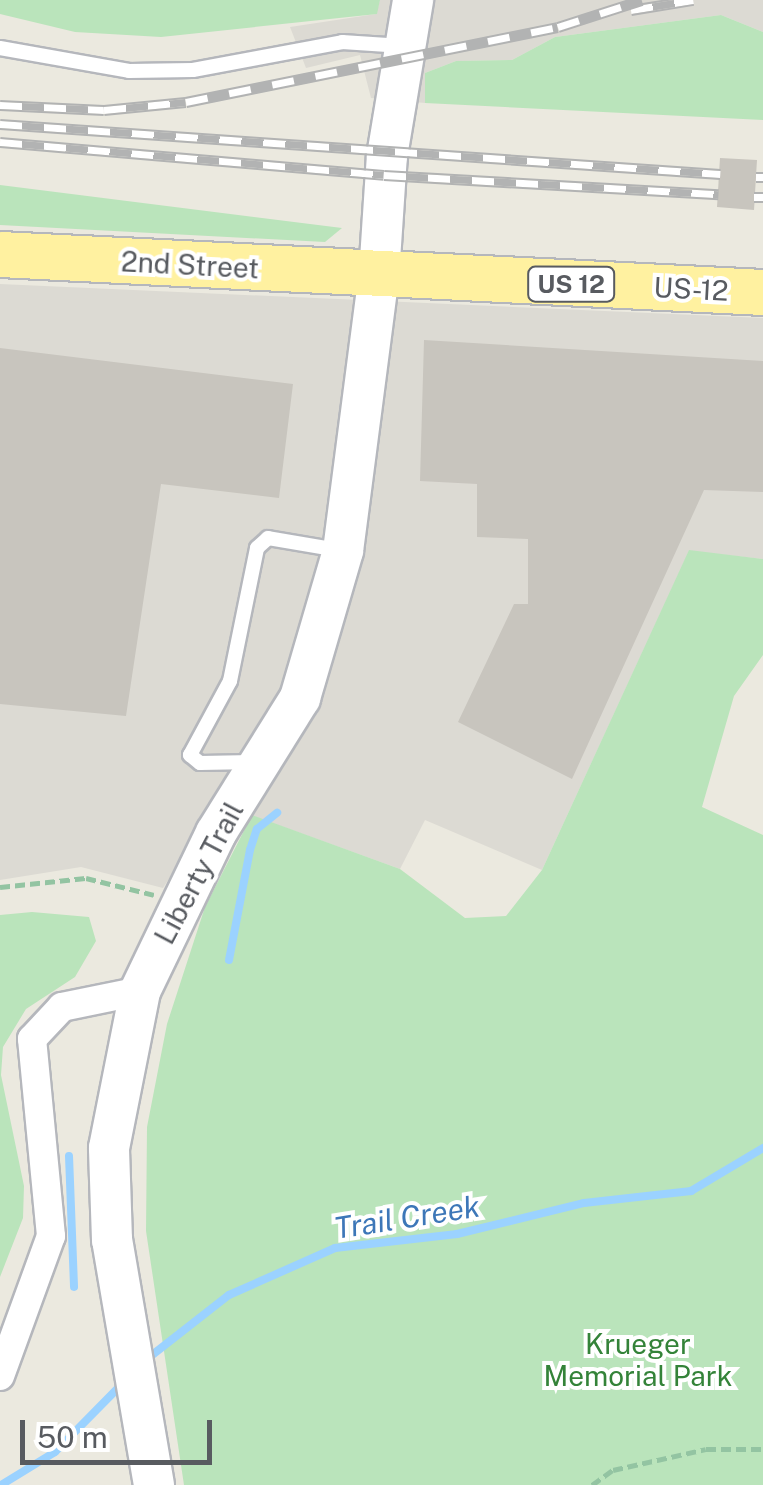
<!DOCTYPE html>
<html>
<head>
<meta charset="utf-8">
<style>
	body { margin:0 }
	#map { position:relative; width:763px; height:1485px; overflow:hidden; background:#ebe9df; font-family:"Public Sans",sans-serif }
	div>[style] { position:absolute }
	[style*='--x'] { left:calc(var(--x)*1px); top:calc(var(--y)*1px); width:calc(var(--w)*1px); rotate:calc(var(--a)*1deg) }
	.industrial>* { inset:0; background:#dcdad3 }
	.green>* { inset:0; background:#bae4bb }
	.stream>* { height:8px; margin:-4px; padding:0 4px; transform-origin:4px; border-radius:4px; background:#9bd2ff }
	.building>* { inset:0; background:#c8c5be }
	.path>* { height:5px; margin-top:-2.5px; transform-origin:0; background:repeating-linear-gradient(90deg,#93c4a2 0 10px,transparent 0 15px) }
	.roads { filter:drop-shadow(2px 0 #b5b7bc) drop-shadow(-2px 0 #b5b7bc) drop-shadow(0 2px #b5b7bc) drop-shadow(0 -2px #b5b7bc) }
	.lane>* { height:14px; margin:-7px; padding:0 7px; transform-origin:7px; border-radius:7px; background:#fff }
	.street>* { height:28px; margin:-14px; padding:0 14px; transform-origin:14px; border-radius:14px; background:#fff }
	.secondary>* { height:40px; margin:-20px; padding:0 20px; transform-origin:20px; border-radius:20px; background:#fff }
	.primary>* { height:45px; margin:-22.5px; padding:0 22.5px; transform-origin:22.5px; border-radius:22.5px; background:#fff1a0 }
	.rail>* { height:11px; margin-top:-5.5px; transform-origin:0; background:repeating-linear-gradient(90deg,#fff 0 22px,#b2b3b3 0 44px); box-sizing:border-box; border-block:2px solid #b2b3b3 }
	span { translate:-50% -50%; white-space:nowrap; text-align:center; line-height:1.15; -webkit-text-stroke:8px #fff; paint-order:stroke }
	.shield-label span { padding:2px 8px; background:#fff; border:2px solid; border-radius:8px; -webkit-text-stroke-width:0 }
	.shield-label { font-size:25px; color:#585b60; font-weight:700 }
	.street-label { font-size:28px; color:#585b60 }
	.park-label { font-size:28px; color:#348339 }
	.water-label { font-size:30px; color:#3d77b8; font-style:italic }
	.scale { position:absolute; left:20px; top:1420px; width:192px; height:45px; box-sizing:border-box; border:5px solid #585b60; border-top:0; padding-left:12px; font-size:30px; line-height:35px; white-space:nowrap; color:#585b60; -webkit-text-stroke:8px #fff; paint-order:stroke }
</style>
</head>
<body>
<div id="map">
	<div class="industrial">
		<i style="clip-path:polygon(380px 0,763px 0,763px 32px,721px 15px,555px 37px,512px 60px,456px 61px,425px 73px,425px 103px,371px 98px,360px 55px,306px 68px,290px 27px,376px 14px)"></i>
		<i style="clip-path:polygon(0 284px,763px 318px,763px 559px,689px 551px,542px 870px,425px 820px,400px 869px,217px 803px,163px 888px,81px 867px,0 880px)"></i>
	</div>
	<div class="green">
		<i style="clip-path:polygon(0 0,380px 0,377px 14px,161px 37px,75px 32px,0 14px)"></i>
		<i style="clip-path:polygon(721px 15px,763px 32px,763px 120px,425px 103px,425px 73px,456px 61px,512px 60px,555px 37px)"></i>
		<i style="clip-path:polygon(0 186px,0 185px,342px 228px,325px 242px,0 225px)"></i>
		<i style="clip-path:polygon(689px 550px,763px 559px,763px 655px,734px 696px,702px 807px,763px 835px,763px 1485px,184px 1485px,146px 1231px,147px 1127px,167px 1024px,205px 907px,252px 815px,400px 869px,465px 918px,506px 916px,542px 870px)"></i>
		<i style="clip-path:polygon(32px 912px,89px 917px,96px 941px,75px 977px,26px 1009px,3px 1047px,1px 1075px,24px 1186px,23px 1218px,0 1277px,0 915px)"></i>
	</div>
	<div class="stream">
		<i style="--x:229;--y:960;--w:112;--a:-79.2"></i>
		<i style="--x:250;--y:850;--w:22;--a:-72"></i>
		<i style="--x:257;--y:829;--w:26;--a:-39"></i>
		<i style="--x:69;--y:1156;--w:131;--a:87.8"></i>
		<i style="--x:147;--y:1359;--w:104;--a:-38"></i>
		<i style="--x:229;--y:1295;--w:116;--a:-23.9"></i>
		<i style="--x:335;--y:1248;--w:123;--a:-6.5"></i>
		<i style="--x:457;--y:1234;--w:131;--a:-13.7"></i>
		<i style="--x:584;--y:1203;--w:108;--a:-6.4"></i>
		<i style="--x:691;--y:1191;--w:84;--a:-30.8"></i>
		<i style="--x:1;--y:1485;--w:63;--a:-31.4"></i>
		<i style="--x:55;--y:1452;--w:97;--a:-45.4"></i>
	</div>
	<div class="building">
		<i style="clip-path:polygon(720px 158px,757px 160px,754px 210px,717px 207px)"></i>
		<i style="clip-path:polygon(424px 340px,763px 361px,763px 492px,704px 490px,572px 779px,458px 722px,514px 604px,528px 604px,528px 539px,477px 537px,477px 484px,420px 481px)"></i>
		<i style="clip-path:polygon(0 348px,293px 384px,279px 498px,161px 484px,126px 716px,0 704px)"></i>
	</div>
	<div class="path">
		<i style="--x:0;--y:887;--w:86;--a:-6"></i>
		<i style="--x:86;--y:878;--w:70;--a:14"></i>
		<i style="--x:592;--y:1485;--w:26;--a:-36"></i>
		<i style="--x:613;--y:1470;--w:95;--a:-12.7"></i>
		<i style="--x:706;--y:1449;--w:57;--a:0"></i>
	</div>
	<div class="roads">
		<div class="lane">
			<i style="--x:0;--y:48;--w:131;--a:10.1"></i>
			<i style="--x:129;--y:71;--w:64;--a:-0.9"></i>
			<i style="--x:193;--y:70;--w:152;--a:-10.6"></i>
			<i style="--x:342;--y:42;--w:61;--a:3.8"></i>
			<i style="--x:254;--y:762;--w:54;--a:178.9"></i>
			<i style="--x:200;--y:763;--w:13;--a:-141"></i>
			<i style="--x:190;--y:755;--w:84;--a:-61.6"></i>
			<i style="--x:230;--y:681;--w:136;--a:-78.5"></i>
			<i style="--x:257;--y:548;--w:15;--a:-42"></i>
			<i style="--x:268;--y:538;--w:71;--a:9.7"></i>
		</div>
		<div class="street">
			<i style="--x:0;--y:1376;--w:149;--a:-70"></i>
			<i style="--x:51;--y:1236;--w:198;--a:-95.5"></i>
			<i style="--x:32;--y:1039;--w:44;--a:-46.8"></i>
			<i style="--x:62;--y:1007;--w:80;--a:-11.6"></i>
		</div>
		<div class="secondary">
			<i style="--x:154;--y:1485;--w:249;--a:-99.7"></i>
			<i style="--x:112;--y:1240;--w:92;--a:-91.9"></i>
			<i style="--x:109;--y:1148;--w:160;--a:-78.8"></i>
			<i style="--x:140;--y:991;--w:175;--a:-64.3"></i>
			<i style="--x:216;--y:833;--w:159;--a:-58.1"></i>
			<i style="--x:300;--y:698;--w:153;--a:-73.7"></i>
			<i style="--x:343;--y:551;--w:278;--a:-82.6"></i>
			<i style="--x:379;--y:275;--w:119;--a:-86.2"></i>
			<i style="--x:387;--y:156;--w:158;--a:-80.5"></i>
		</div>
		<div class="primary">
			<i style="--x:0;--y:254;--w:764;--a:2.85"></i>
		</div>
	</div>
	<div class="rail">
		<i style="--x:631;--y:10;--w:63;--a:-9.2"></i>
		<i style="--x:0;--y:105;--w:104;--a:2.8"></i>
		<i style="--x:104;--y:110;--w:82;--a:-5.6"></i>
		<i style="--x:186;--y:102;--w:379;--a:-11.4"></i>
		<i style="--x:558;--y:27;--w:88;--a:-17.8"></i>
		<i style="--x:0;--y:124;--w:722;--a:3.97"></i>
		<i style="--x:0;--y:142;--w:385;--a:4.9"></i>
		<i style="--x:384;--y:175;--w:335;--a:3.3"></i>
		<i style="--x:756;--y:177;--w:7;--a:0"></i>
		<i style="--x:754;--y:197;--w:9;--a:0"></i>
	</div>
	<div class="shield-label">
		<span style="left:571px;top:284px">US 12</span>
	</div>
	<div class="street-label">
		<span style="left:190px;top:265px;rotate:3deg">2nd Street</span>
		<span style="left:691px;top:289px;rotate:3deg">US-12</span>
		<span style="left:199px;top:873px;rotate:-62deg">Liberty Trail</span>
	</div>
	<div class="park-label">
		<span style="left:638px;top:1360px">Krueger<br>Memorial Park</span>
	</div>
	<div class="water-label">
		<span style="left:407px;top:1217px;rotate:-9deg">Trail Creek</span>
	</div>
	<div class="scale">50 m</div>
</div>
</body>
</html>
